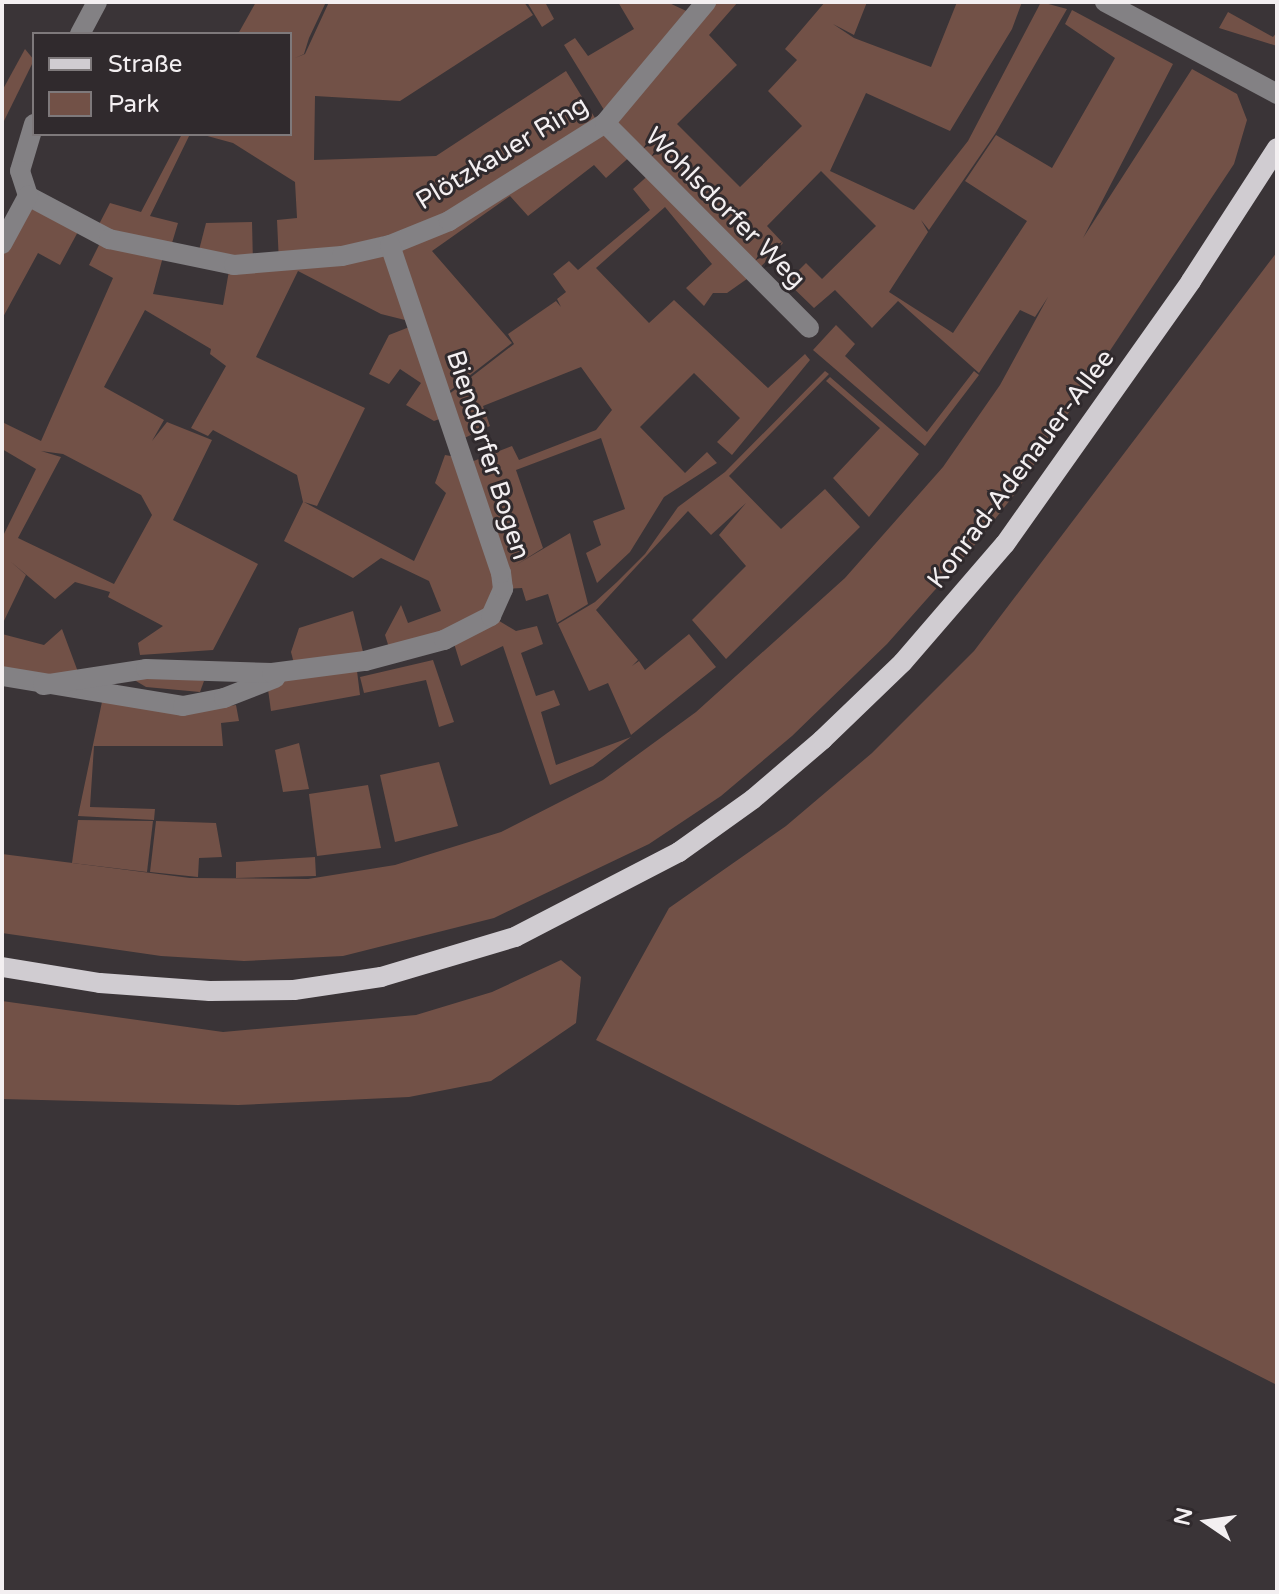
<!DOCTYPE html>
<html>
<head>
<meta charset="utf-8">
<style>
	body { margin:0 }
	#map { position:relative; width:1279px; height:1594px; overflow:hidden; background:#3a3437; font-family:"Varela Round",sans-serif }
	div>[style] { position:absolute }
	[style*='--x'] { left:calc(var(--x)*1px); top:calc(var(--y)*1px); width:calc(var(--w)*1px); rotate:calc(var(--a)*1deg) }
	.green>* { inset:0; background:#725147 }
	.minor>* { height:20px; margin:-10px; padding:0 10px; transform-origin:10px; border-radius:10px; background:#838184 }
	.major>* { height:20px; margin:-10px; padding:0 10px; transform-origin:10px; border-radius:10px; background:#d0ccd1 }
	span { translate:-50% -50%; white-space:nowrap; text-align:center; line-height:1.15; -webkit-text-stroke:6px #302a2d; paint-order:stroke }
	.street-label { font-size:26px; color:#f3eff1 }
	.frame { position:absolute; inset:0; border:4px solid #f3eff1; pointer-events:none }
	.legend { position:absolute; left:32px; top:32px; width:260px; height:104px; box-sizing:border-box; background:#302a2d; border:2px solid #7e797b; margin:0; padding:10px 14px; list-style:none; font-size:24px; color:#f3eff1 }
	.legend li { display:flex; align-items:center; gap:16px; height:40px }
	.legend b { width:40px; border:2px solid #7e797b }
	.north { position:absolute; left:1167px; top:1482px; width:80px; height:80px; -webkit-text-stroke:6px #302a2d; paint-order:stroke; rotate:283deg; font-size:22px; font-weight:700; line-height:32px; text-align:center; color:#f3eff1 }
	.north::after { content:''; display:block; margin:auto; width:28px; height:36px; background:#f3eff1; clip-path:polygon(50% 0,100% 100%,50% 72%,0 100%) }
</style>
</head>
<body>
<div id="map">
	<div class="green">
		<i style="clip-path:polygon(256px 2px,326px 2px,309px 38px,304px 54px,295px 58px,305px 54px,329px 2px,524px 2px,533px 15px,400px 101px,315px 96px,314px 160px,436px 156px,566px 71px,600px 126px,449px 220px,279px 263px,277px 220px,297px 218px,295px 182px,233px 143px,200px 134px,290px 134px,290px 34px,238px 34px)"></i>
		<i style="clip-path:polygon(527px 2px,545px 2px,554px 19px,542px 27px)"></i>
		<i style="clip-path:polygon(evenodd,618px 2px,667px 2px,695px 15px,707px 2px,738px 2px,709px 35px,737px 65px,677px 124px,740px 187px,802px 126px,768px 91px,797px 60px,785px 49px,825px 2px,867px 2px,854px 35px,833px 24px,854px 38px,931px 67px,957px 2px,1022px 2px,1012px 29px,950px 131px,866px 93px,830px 171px,914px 210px,968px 141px,1041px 2px,1067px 9px,995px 134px,929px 230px,921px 220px,928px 232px,889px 292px,953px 333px,1027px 221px,965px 181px,996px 135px,1052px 168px,1115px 58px,1065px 24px,1072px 10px,1173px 64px,1083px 238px,1192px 69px,1237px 94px,1247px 120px,1234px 164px,1014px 495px,973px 547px,887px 644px,792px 736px,721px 796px,649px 844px,494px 918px,343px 956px,244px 961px,161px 956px,2px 933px,2px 854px,190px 878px,308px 879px,395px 865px,501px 832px,603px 780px,696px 712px,845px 578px,943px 467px,1000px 385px,1048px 297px,1035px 317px,1020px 310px,979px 373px,898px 301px,872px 328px,835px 290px,814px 308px,787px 282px,806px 263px,822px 279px,876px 226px,821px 171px,767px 226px,783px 243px,754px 274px,727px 293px,713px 293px,704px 306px,686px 288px,712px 264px,665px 207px,596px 268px,649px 323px,674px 300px,768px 388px,805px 354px,810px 360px,732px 455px,717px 442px,740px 418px,694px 373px,640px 427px,685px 473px,707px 452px,717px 463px,664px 497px,630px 552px,597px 583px,586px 553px,601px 545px,593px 521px,625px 509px,601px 438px,516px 470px,543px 548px,516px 565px,570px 533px,588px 604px,557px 623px,548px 594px,526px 601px,522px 588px,504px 589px,490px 615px,391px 654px,385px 635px,401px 605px,408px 623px,441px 611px,429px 581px,381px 558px,353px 578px,284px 541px,303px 502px,297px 475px,213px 430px,208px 436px,191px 428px,226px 366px,210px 354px,211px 349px,145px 310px,104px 387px,164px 420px,152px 441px,167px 422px,212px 440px,173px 520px,258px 564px,213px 650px,140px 655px,138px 643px,163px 626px,108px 597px,110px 592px,75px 582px,55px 599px,10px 561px,26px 575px,2px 625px,2px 538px,36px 469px,2px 449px,2px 422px,41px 441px,113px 278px,89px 265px,103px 237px,164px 253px,153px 294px,223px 305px,230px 265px,390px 247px,417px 323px,381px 314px,298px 271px,256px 357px,365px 408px,317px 506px,304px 502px,414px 561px,446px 493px,435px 483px,445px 455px,462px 458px,466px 464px,512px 446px,519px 460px,596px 430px,612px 410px,581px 367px,483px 406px,490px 426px,458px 441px,444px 398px,514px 344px,508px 334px,556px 301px,561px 307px,557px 299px,566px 292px,553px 274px,569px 261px,578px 270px,650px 210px,633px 189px,652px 172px,634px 153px,606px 178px,594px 165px,528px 216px,510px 196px,432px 251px,512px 343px,443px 396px,392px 246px,609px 118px,564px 45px,575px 38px,588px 56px,634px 29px,618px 2px,41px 451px,63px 454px,141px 495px,152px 515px,114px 584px,18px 538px,61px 457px,41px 451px)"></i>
		<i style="clip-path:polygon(1228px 12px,1273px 37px,1277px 32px,1277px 46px,1219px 28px)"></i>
		<i style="clip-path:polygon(25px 49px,34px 60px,2px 125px,2px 91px)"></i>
		<i style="clip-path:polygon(182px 134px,190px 134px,150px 216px,178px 223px,169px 253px,95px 232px,110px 203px,141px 212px)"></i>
		<i style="clip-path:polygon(28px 197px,80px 228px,60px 265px,38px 253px,2px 319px,2px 246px)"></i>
		<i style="clip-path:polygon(252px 222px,253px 264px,197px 258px,206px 223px)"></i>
		<i style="clip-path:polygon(1277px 252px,1277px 1385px,596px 1040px,669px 908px,786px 826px,872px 753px,974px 651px)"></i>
		<i style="clip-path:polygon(417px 324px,448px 416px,434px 421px,406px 405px,421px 383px,400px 369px,389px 384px,369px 374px,389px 335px)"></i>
		<i style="clip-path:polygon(836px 325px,855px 344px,845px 356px,927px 432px,974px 371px,979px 375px,925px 446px,813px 350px)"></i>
		<i style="clip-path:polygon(825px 371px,829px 374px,729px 476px,781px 529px,825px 489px,860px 527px,726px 659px,692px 620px,746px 566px,719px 535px,746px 503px,711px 535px,688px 511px,596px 610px,638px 660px,632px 666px,639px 661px,645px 670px,689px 634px,716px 667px,631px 735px,608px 683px,589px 691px,558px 624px,595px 602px,617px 582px,645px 554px,678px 507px,725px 472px)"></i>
		<i style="clip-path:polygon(830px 377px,919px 454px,869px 517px,833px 478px,880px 428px,826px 381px)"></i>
		<i style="clip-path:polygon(353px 611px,365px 660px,296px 671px,291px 652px,299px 628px)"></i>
		<i style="clip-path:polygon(491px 616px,516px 631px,537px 626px,543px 644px,521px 653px,536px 696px,554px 690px,560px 705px,541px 712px,556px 765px,631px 737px,593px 766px,550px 785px,503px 646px,461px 666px,452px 637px)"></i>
		<i style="clip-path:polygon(62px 629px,81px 680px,2px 675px,2px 634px,44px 645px)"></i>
		<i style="clip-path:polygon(433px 660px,454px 722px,439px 727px,426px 680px,364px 693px,360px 677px)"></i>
		<i style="clip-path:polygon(356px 663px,360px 695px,271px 711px,267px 682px)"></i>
		<i style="clip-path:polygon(187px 676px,204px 681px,200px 692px,146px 687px,131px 678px)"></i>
		<i style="clip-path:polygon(103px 697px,202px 710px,236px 705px,239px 721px,221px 723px,223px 746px,94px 746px,90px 807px,155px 809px,154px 820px,78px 816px)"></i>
		<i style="clip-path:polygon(299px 743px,309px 789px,283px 792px,275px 750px)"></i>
		<i style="clip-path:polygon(439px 762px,458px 826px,395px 842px,380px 775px)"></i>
		<i style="clip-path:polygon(368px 785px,381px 848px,317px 856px,309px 794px)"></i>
		<i style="clip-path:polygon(78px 820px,153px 821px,147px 872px,72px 863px)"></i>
		<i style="clip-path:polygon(156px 821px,216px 823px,222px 857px,199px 858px,198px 877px,150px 872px)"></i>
		<i style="clip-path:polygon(315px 857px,316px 876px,236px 878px,236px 862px)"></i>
		<i style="clip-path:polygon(561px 960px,581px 977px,576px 1023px,491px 1081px,409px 1097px,238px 1105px,2px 1099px,2px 1001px,223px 1032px,416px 1015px,492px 992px)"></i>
	</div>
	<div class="minor">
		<i style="--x:1105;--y:2;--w:195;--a:28.1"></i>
		<i style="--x:80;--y:34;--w:36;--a:-62"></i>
		<i style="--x:605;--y:123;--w:289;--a:45.1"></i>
		<i style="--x:34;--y:124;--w:49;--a:106.6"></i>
		<i style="--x:20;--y:171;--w:26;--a:72"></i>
		<i style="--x:28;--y:196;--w:92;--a:28"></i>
		<i style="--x:109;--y:239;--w:128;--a:11.7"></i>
		<i style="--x:234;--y:265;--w:108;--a:-4.8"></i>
		<i style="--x:342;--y:256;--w:49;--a:-12.9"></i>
		<i style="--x:390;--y:245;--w:64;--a:-22.1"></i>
		<i style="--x:449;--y:221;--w:184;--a:-32.1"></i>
		<i style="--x:605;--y:123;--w:158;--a:-50.1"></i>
		<i style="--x:2;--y:244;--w:55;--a:-61.6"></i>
		<i style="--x:2;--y:676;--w:183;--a:9.4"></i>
		<i style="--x:183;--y:706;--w:42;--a:-11"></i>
		<i style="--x:224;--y:698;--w:55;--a:-21.4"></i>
		<i style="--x:43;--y:685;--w:104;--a:-8.8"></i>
		<i style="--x:146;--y:669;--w:126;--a:1.8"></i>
		<i style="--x:272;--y:673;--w:94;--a:-7.4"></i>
		<i style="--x:365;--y:661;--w:82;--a:-14.9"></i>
		<i style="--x:444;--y:640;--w:53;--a:-27.1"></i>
		<i style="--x:491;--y:616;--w:30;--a:-66"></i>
		<i style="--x:503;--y:589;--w:16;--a:-97"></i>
		<i style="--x:501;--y:573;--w:346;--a:-108.7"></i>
	</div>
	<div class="major">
		<i style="--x:2;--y:967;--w:99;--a:9.3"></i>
		<i style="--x:100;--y:983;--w:110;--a:4.2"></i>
		<i style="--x:210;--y:991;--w:84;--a:-0.7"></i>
		<i style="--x:294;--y:990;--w:88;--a:-8.5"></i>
		<i style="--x:381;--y:977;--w:140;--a:-16.6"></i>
		<i style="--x:515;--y:937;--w:185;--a:-27.4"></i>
		<i style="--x:679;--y:852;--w:91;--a:-35.6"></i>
		<i style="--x:753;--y:799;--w:91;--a:-40.5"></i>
		<i style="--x:822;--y:740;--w:112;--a:-43.9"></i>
		<i style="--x:903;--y:662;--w:156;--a:-49.2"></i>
		<i style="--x:1005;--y:544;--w:322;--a:-54.7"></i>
		<i style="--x:1191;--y:281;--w:158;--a:-57.1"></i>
	</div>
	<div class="street-label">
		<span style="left:502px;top:153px;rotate:-31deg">Plötzkauer Ring</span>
		<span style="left:725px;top:208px;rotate:45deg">Wohlsdorfer Weg</span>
		<span style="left:488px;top:455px;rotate:72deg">Biendorfer Bogen</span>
		<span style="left:1021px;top:469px;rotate:-53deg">Konrad-Adenauer-Allee</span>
	</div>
	<div class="frame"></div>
	<ul class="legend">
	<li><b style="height:10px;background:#d0ccd1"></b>Straße</li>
	<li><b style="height:22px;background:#725147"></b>Park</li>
	</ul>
	<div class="north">N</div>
</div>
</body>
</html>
